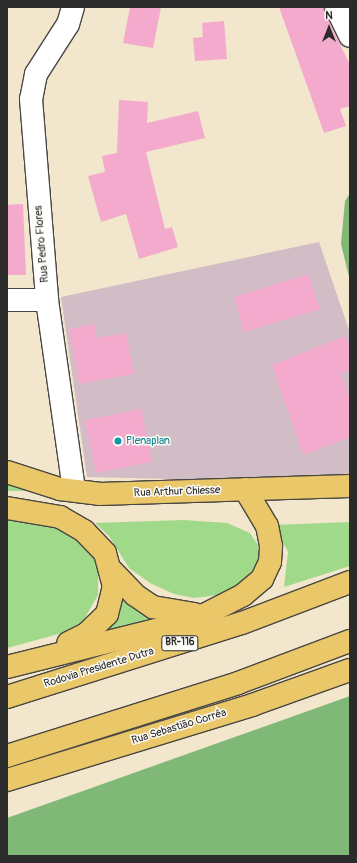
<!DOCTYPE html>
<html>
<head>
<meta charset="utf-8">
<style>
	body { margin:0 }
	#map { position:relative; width:357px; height:863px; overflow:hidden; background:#f2e6cc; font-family:Pangolin,sans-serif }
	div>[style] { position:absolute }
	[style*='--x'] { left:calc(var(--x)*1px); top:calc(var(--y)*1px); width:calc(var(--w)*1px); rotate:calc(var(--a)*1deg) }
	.industrial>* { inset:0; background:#d2bdc7 }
	.green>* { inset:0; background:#a1d98b }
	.forest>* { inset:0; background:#80b977 }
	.building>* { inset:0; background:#f4aacc }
	.roads { filter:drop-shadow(1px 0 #494743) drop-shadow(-1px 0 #494743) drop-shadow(0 1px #494743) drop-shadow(0 -1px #494743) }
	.minor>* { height:22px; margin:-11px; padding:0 11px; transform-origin:11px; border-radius:11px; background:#fff }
	.major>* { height:22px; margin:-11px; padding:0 11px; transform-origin:11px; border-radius:11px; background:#eac769 }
	.highway>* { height:22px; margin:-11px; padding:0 11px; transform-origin:11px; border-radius:11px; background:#eac769 }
	.dots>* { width:11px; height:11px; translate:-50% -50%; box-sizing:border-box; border:2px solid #fdfcf7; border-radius:50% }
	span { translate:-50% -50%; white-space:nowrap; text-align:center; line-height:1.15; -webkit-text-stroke:3px #fdfcf7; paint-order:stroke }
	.shield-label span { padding:1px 3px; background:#fdfcf7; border:1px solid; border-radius:3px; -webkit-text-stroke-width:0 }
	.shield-label { font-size:10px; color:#2b2b2b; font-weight:700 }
	.street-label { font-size:11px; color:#2b2b2b }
	.culture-label { font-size:11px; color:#0d838f }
	.left { translate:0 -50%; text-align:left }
	.frame { position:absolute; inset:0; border:8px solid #2b2b2b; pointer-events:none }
	.north { position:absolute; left:309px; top:8px; width:40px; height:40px; -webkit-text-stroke:3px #fdfcf7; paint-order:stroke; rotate:0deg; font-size:11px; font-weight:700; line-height:16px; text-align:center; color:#2b2b2b }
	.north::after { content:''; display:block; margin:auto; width:14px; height:18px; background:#2b2b2b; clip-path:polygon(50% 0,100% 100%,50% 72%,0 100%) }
</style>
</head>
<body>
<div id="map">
	<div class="industrial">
		<i style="clip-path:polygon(319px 242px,350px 333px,350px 480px,341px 483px,87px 477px,61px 297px)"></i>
	</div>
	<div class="green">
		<i style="clip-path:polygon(7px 483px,26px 491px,7px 491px)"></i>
		<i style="clip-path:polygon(7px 520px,63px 526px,92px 547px,98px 564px,98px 595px,83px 621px,62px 633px,7px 648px)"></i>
		<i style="clip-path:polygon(183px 520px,227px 523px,250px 533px,258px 545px,260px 558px,251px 578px,219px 595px,194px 598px,174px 594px,150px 583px,129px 568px,109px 536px,95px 523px)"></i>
		<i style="clip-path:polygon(350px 522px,350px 566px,284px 587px,288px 552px,274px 525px)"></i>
		<i style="clip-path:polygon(122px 593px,162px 615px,108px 632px,115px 620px)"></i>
	</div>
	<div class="forest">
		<i style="clip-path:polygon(350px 193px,350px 281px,341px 244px,345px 201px)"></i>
		<i style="clip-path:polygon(350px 696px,350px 856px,7px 856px,7px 818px)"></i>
	</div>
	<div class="building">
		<i style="clip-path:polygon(130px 7px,161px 7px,153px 48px,123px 43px)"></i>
		<i style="clip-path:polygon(279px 7px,322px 7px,350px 65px,350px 106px,340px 109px,346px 126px,324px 133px)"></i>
		<i style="clip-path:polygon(224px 21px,227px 59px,195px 61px,193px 38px,203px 37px,202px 23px)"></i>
		<i style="clip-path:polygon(119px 100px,148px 102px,147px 123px,198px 111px,205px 138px,146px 152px,165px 229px,172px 227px,178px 247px,139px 259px,126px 214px,101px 222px,88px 176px,105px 172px,102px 156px,117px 153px)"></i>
		<i style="clip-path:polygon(23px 204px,26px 275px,7px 275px,7px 205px)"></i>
		<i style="clip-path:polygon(308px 274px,320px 309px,244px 332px,234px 297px)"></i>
		<i style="clip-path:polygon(94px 324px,97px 338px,126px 333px,134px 374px,79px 384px,69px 329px)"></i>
		<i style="clip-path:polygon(345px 336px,350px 347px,350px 370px,340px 374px,350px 399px,350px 437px,303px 455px,272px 365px)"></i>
		<i style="clip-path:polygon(141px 409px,152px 462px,96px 473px,85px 420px)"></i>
	</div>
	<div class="roads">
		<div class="minor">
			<i style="--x:73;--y:7;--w:18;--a:106"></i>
			<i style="--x:68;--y:24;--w:59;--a:122.6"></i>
			<i style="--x:36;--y:74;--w:25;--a:101"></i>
			<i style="--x:31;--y:99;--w:202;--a:85.4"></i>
			<i style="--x:47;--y:300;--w:192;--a:81.9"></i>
			<i style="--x:336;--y:7;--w:32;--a:64"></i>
			<i style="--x:7;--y:300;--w:40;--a:0"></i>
		</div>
		<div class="major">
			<i style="--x:7;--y:472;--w:56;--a:17.8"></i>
			<i style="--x:60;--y:489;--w:39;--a:7"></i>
			<i style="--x:99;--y:494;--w:251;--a:-1.8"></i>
			<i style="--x:7;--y:508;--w:54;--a:9.6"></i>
			<i style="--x:60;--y:517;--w:28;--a:30"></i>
			<i style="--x:84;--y:531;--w:30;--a:46"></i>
			<i style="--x:105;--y:553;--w:34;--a:75"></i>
			<i style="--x:114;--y:586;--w:29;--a:104"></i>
			<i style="--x:107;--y:614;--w:29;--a:136"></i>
			<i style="--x:86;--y:634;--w:20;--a:153"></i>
			<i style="--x:112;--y:571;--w:33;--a:46"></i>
			<i style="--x:135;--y:595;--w:22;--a:34"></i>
			<i style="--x:153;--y:607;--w:42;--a:9.7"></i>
			<i style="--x:7;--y:667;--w:165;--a:-14"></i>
			<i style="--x:167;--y:627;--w:39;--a:-18"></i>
			<i style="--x:204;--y:615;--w:44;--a:-27.1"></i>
			<i style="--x:243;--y:595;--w:25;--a:-40"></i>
			<i style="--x:262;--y:579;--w:19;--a:-65"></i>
			<i style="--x:270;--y:562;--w:16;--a:-86"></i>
			<i style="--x:271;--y:546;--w:20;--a:-101"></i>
			<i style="--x:267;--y:526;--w:43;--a:-120.7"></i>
			<i style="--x:7;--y:780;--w:256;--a:-17"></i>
			<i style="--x:252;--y:705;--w:104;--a:-19.7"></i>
		</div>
		<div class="highway">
			<i style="--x:7;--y:697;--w:246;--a:-17.5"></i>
			<i style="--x:242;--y:623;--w:116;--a:-20.8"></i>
			<i style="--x:7;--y:756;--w:242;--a:-17.5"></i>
			<i style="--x:238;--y:683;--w:120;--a:-20.6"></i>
		</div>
	</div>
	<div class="dots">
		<i style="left:118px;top:441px;background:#0f9aa8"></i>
	</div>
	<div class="shield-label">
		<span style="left:180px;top:643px">BR-116</span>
	</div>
	<div class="street-label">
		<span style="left:42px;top:244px;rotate:-95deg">Rua Pedro Flores</span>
		<span style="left:177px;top:492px;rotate:-2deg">Rua Arthur Chiesse</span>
		<span style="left:99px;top:668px;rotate:-17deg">Rodovia Presidente Dutra</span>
		<span style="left:179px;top:727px;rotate:-17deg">Rua Sebastião Corrêa</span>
	</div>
	<div class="culture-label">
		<span class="left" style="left:126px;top:441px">Plenaplan</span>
	</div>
	<div class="frame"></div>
	<div class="north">N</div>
</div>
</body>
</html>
